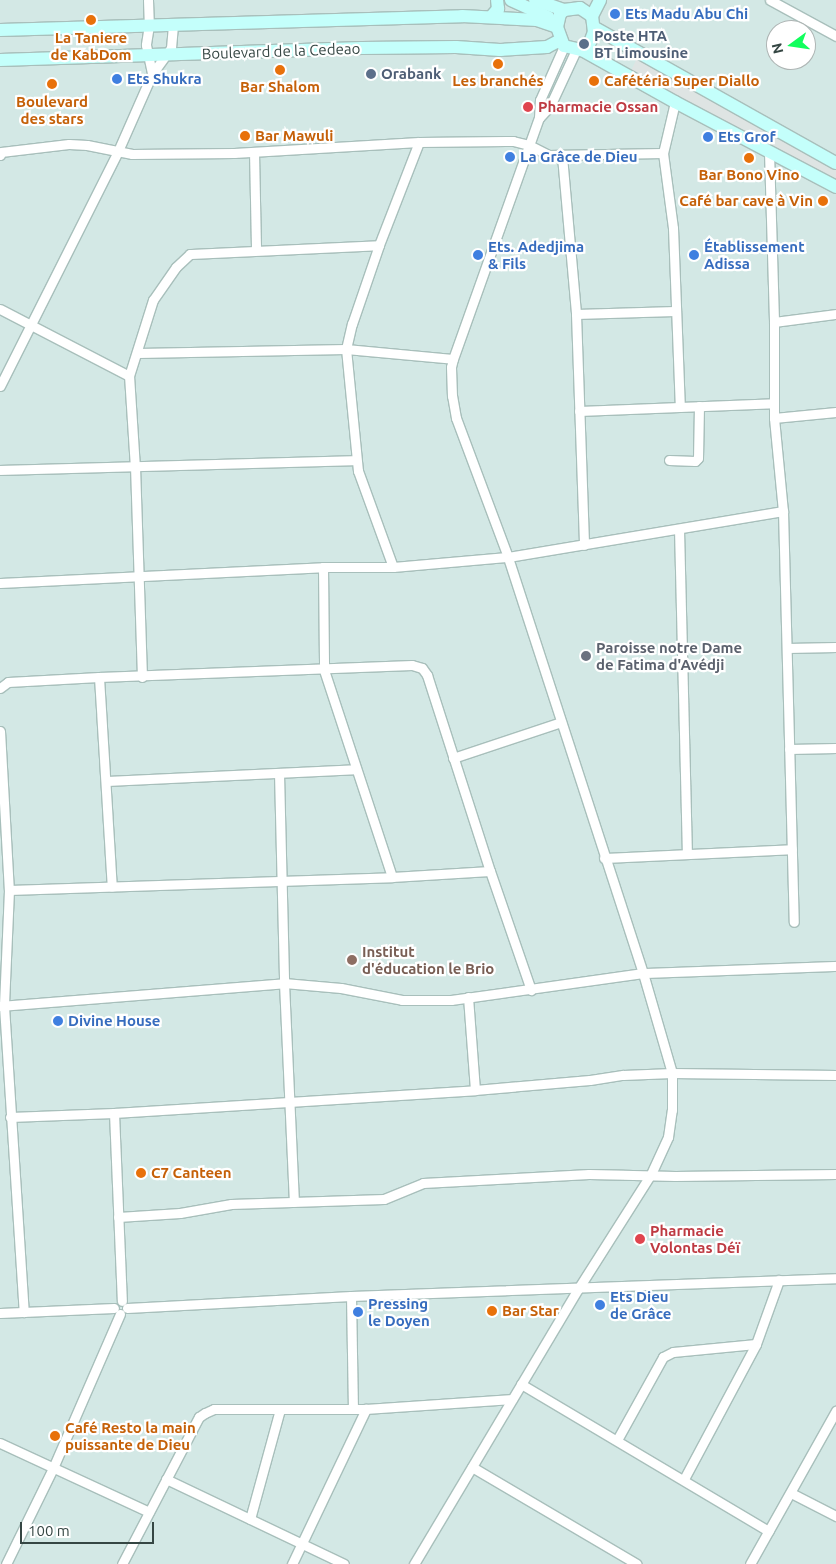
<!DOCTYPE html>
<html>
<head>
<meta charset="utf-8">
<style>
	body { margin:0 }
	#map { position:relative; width:836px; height:1564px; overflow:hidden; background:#e5f4f2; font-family:Ubuntu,sans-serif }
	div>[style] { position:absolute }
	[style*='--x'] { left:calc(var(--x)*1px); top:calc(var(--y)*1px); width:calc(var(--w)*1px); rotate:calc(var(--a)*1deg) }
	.residential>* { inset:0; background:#d3e8e5 }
	.parking>* { inset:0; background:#dee4e3 }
	.roads { filter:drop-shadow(1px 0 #a8bfbb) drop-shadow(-1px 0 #a8bfbb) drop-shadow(0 1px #a8bfbb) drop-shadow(0 -1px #a8bfbb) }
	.minor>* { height:9px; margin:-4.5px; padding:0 4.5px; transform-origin:4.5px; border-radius:4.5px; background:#fff }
	.secondary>* { height:12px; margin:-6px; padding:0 6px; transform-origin:6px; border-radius:6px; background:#c4fffb }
	.dots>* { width:14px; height:14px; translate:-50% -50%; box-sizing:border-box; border:2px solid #fff; border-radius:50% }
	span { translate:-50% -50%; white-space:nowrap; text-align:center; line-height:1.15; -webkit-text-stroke:4.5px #fff; paint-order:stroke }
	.shop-label { font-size:15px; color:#366cbe; font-weight:700 }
	.left { translate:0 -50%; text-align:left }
	.service-label { font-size:15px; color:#4e5e75; font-weight:700 }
	.food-label { font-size:15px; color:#c56008; font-weight:700 }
	.right { translate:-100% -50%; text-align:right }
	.street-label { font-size:15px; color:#354643 }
	.health-label { font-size:15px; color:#be3a42; font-weight:700 }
	.worship-label { font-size:15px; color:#5b616d; font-weight:700 }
	.education-label { font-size:15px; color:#785e54; font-weight:700 }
	.north { position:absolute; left:766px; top:20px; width:50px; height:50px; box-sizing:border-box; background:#fff; border:1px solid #aeb5b4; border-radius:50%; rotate:256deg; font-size:14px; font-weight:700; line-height:20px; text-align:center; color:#354643 }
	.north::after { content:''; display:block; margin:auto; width:18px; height:22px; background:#11ff5d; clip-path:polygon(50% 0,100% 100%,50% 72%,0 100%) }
	.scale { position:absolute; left:20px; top:1522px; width:134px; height:22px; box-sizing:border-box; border:2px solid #354643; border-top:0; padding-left:6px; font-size:15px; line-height:18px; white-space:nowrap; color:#354643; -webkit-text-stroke:4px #fff; paint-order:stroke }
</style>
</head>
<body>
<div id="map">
	<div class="residential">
		<i style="clip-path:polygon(evenodd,0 0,836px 0,836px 1564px,0 1564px,0 0,776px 30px,806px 30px,806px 60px,776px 60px,776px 30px)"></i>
	</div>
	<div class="parking">
		<i style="clip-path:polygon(636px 60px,642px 60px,717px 104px,836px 167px,836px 181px,631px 71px)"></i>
	</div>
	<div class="roads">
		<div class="minor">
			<i style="--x:148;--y:0;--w:25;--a:88"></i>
			<i style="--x:149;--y:25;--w:20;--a:99"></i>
			<i style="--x:146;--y:45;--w:30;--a:78"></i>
			<i style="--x:770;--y:0;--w:75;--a:28.6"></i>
			<i style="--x:675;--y:102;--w:52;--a:103.2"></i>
			<i style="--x:663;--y:153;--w:76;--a:82.4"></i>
			<i style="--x:673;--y:228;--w:179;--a:87.8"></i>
			<i style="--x:539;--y:118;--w:16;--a:-47"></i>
			<i style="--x:550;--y:106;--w:62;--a:-65.1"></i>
			<i style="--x:254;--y:152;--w:98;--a:88.8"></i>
			<i style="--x:769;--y:152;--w:170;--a:88.3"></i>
			<i style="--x:774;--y:322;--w:96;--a:90"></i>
			<i style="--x:774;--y:418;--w:93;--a:84.5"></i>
			<i style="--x:783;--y:511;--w:411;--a:88.5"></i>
			<i style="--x:0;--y:155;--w:3;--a:-72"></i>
			<i style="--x:1;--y:152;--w:68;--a:-6.7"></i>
			<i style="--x:69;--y:144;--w:18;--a:3"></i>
			<i style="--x:87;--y:145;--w:46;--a:11.3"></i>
			<i style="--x:132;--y:154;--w:102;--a:-0.6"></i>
			<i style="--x:234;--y:153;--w:185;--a:-3.4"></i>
			<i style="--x:419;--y:142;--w:94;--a:-0.6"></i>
			<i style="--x:513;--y:141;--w:16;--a:14"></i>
			<i style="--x:529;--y:145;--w:22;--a:27"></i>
			<i style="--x:549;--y:155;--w:114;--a:-1"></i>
			<i style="--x:562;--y:156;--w:159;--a:84.9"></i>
			<i style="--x:576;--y:314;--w:231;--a:88"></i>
			<i style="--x:0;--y:309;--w:145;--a:27.4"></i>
			<i style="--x:576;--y:314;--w:99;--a:-1.7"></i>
			<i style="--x:774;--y:322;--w:63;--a:-7.4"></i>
			<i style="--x:138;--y:353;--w:208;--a:-1.1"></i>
			<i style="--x:346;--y:349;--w:107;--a:5.3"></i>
			<i style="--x:0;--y:386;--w:263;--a:-63.3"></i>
			<i style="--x:118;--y:151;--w:84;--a:-66.2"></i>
			<i style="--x:152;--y:74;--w:32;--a:-54"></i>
			<i style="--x:171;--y:48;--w:23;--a:-85"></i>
			<i style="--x:579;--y:411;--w:195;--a:-2.3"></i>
			<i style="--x:774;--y:418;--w:62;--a:-5.5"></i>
			<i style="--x:669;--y:460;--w:26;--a:2"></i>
			<i style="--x:695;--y:461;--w:4;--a:-45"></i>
			<i style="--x:698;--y:458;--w:52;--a:-88.9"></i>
			<i style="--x:0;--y:470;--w:356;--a:-1.6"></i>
			<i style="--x:679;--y:529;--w:325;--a:88.6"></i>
			<i style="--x:323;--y:567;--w:103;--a:89.4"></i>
			<i style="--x:324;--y:670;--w:218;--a:71.8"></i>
			<i style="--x:393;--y:567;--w:102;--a:-110"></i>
			<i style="--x:358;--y:471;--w:123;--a:-95.6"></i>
			<i style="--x:346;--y:349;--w:26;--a:-77"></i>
			<i style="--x:352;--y:324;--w:83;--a:-71.1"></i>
			<i style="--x:379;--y:245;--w:110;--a:-68.8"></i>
			<i style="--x:0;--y:583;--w:323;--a:-2.8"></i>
			<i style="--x:323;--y:567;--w:70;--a:0"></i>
			<i style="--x:393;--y:567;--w:115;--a:-5"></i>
			<i style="--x:508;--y:557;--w:279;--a:-9.5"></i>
			<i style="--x:787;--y:648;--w:49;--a:-1.2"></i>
			<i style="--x:99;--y:677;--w:210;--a:86.5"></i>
			<i style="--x:142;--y:677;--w:209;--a:-91.9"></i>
			<i style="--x:135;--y:468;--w:92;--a:-93.7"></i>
			<i style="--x:129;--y:376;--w:80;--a:-72.5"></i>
			<i style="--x:153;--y:300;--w:40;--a:-55.1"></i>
			<i style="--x:176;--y:267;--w:19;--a:-43"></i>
			<i style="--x:190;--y:254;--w:189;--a:-2.7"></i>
			<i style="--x:0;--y:688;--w:10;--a:-37"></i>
			<i style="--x:8;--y:682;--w:91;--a:-3.1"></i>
			<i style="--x:99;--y:677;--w:313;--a:-2.2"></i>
			<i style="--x:412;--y:665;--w:10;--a:17"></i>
			<i style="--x:422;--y:668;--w:9;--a:54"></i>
			<i style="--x:427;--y:675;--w:206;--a:72.2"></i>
			<i style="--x:490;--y:871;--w:126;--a:71"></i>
			<i style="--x:0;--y:731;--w:159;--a:86.8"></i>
			<i style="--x:9;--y:890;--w:116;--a:92.5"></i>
			<i style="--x:4;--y:1006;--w:307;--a:86.3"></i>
			<i style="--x:789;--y:749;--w:47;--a:-1.2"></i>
			<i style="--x:453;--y:758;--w:114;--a:-18.4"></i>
			<i style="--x:279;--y:773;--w:210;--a:88.6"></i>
			<i style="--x:284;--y:983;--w:219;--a:87.4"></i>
			<i style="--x:106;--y:781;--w:250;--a:-2.7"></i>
			<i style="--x:604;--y:858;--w:188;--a:-2.7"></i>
			<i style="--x:9;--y:890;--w:383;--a:-1.9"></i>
			<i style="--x:392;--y:877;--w:98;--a:-3.5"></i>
			<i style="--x:468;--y:997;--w:93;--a:85.7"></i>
			<i style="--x:0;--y:1006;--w:285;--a:-4.6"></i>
			<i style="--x:284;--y:983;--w:57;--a:5"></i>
			<i style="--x:341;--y:988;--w:62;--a:11.1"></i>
			<i style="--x:402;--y:1000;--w:49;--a:0"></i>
			<i style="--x:451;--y:1000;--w:194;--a:-8"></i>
			<i style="--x:643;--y:973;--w:193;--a:-2.1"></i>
			<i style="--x:114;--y:1113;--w:188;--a:87.6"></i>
			<i style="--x:10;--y:1117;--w:104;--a:-2.2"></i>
			<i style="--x:114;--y:1113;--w:362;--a:-3.6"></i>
			<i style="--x:475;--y:1090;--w:115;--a:-5"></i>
			<i style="--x:590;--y:1080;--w:33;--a:-9"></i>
			<i style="--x:623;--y:1075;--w:49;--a:-2.3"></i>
			<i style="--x:672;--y:1073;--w:164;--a:0.7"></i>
			<i style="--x:118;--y:1217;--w:62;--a:-3.7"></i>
			<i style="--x:180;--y:1213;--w:52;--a:-10"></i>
			<i style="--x:231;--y:1204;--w:153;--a:-1.9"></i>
			<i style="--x:384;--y:1199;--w:42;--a:-22.3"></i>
			<i style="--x:423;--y:1183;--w:166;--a:-3.1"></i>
			<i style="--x:589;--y:1174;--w:86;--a:1.3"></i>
			<i style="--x:675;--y:1176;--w:161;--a:-0.7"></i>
			<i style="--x:351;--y:1296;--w:113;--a:89"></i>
			<i style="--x:127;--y:1308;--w:224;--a:-3.1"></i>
			<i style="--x:351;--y:1296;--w:485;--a:-2.1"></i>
			<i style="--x:0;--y:1313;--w:114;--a:-2.5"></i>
			<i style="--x:521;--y:1384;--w:288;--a:30.7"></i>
			<i style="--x:617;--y:1440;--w:95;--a:-61"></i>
			<i style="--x:663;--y:1357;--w:11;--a:-27"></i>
			<i style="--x:673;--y:1352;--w:83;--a:-5.5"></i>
			<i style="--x:0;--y:1443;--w:164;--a:24.8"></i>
			<i style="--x:472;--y:1467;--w:191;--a:30.5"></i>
			<i style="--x:166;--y:1479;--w:197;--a:25.5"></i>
			<i style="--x:684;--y:1479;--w:153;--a:-61.9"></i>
			<i style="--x:756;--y:1344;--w:68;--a:-70.2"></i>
			<i style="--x:791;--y:1493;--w:51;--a:27.1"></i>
			<i style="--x:250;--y:1519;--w:114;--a:-74.7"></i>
			<i style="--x:6;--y:1564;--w:107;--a:-63.9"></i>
			<i style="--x:53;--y:1468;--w:168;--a:-66.5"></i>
			<i style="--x:122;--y:1564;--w:166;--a:-62.4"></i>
			<i style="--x:199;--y:1417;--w:7;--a:-34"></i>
			<i style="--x:205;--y:1413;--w:10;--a:-24"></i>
			<i style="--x:214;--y:1409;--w:152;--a:0"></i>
			<i style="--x:366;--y:1409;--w:146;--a:-3.9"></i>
			<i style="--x:292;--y:1564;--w:172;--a:-64.5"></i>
			<i style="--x:414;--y:1564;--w:320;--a:-59.2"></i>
			<i style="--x:578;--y:1289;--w:136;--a:-57.6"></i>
			<i style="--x:651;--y:1174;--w:41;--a:-65.3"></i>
			<i style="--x:668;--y:1137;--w:27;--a:-82"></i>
			<i style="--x:672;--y:1110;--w:37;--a:-90"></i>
			<i style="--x:672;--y:1073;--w:104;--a:-106.2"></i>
			<i style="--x:643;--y:973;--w:437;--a:-108"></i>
			<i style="--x:508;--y:557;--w:148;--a:-110.5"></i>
			<i style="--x:456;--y:418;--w:22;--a:-100"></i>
			<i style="--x:452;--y:396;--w:29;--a:-92"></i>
			<i style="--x:451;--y:367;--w:8;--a:-76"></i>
			<i style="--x:453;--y:359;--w:256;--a:-70.4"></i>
			<i style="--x:539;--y:118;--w:18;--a:-87"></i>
			<i style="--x:540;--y:100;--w:59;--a:-66"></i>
			<i style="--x:750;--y:1564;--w:176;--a:-60.7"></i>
		</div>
		<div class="secondary">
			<i style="--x:511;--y:0;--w:41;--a:24.7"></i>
			<i style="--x:535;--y:0;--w:31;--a:19"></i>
			<i style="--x:564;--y:10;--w:16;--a:-7"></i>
			<i style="--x:580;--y:8;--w:14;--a:34"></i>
			<i style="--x:592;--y:16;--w:16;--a:83"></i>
			<i style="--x:594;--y:32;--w:14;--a:111"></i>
			<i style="--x:589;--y:45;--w:9;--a:144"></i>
			<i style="--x:564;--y:10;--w:6;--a:135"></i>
			<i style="--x:560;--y:14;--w:13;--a:103"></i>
			<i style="--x:557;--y:27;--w:20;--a:70"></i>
			<i style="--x:564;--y:46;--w:18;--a:13"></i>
			<i style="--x:582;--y:50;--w:107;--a:29.2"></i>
			<i style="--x:675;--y:102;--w:182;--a:27.8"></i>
			<i style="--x:592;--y:16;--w:18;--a:-63"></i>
			<i style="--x:491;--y:17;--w:11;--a:-49"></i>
			<i style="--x:498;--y:9;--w:9;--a:-96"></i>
			<i style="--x:595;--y:28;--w:276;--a:29.3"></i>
			<i style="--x:0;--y:30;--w:462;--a:-1.7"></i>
			<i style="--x:462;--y:16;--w:75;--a:3.1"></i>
			<i style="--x:537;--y:20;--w:21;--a:19"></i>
			<i style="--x:0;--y:60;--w:362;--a:-1.9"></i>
			<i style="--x:362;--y:48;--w:94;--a:-0.6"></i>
			<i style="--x:456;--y:47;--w:44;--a:3.9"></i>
			<i style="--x:500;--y:50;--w:47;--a:-3.7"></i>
			<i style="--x:547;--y:47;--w:15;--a:-28"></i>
		</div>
	</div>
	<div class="dots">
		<i style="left:615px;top:14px;background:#3f7fe0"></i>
		<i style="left:91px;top:20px;background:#e8710a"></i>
		<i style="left:584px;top:44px;background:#5c6f8a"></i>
		<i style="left:498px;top:64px;background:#e8710a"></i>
		<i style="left:280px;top:70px;background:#e8710a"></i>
		<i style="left:371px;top:74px;background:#5c6f8a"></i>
		<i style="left:117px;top:79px;background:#3f7fe0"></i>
		<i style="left:594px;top:81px;background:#e8710a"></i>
		<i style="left:52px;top:84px;background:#e8710a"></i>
		<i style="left:528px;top:107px;background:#e0444e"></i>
		<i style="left:245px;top:136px;background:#e8710a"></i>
		<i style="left:708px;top:137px;background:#3f7fe0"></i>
		<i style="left:510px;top:157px;background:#3f7fe0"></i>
		<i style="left:749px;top:158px;background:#e8710a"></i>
		<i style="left:823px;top:201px;background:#e8710a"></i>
		<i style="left:478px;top:255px;background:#3f7fe0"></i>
		<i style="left:694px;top:255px;background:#3f7fe0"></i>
		<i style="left:586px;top:656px;background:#6b7280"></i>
		<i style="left:352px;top:960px;background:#8d6e63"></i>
		<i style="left:58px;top:1021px;background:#3f7fe0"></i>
		<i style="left:141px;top:1173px;background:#e8710a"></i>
		<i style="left:640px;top:1239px;background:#e0444e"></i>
		<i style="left:600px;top:1305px;background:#3f7fe0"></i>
		<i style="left:492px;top:1311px;background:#e8710a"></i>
		<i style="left:358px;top:1312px;background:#3f7fe0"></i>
		<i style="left:55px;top:1436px;background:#e8710a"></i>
	</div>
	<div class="shop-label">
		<span class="left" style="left:625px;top:14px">Ets Madu Abu Chi</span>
		<span class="left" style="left:127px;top:79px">Ets Shukra</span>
		<span class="left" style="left:718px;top:137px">Ets Grof</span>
		<span class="left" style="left:520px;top:157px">La Grâce de Dieu</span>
		<span class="left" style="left:488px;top:255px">Ets. Adedjima<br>&amp; Fils</span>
		<span class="left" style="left:704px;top:255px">Établissement<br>Adissa</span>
		<span class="left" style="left:68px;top:1021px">Divine House</span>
		<span class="left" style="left:610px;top:1305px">Ets Dieu<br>de Grâce</span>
		<span class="left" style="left:368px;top:1312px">Pressing<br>le Doyen</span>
	</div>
	<div class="service-label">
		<span class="left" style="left:594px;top:44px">Poste HTA<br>BT Limousine</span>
		<span class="left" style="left:381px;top:74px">Orabank</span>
	</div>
	<div class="food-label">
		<span style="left:91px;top:46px">La Taniere<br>de KabDom</span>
		<span style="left:498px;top:81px">Les branchés</span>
		<span class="left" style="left:604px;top:81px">Cafétéria Super Diallo</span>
		<span style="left:280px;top:87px">Bar Shalom</span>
		<span style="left:52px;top:110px">Boulevard<br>des stars</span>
		<span class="left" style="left:255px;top:136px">Bar Mawuli</span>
		<span style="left:749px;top:175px">Bar Bono Vino</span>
		<span class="right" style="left:813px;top:201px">Café bar cave à Vin</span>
		<span class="left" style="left:151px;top:1173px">C7 Canteen</span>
		<span class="left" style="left:502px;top:1311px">Bar Star</span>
		<span class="left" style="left:65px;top:1436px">Café Resto la main<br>puissante de Dieu</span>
	</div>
	<div class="street-label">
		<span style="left:281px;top:51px;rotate:-2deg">Boulevard de la Cedeao</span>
	</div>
	<div class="health-label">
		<span class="left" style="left:538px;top:107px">Pharmacie Ossan</span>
		<span class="left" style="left:650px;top:1239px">Pharmacie<br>Volontas Déï</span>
	</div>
	<div class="worship-label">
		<span class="left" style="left:596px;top:656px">Paroisse notre Dame<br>de Fatima d'Avédji</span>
	</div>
	<div class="education-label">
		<span class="left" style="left:362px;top:960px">Institut<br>d'éducation le Brio</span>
	</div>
	<div class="north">N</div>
	<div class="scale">100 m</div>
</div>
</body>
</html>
